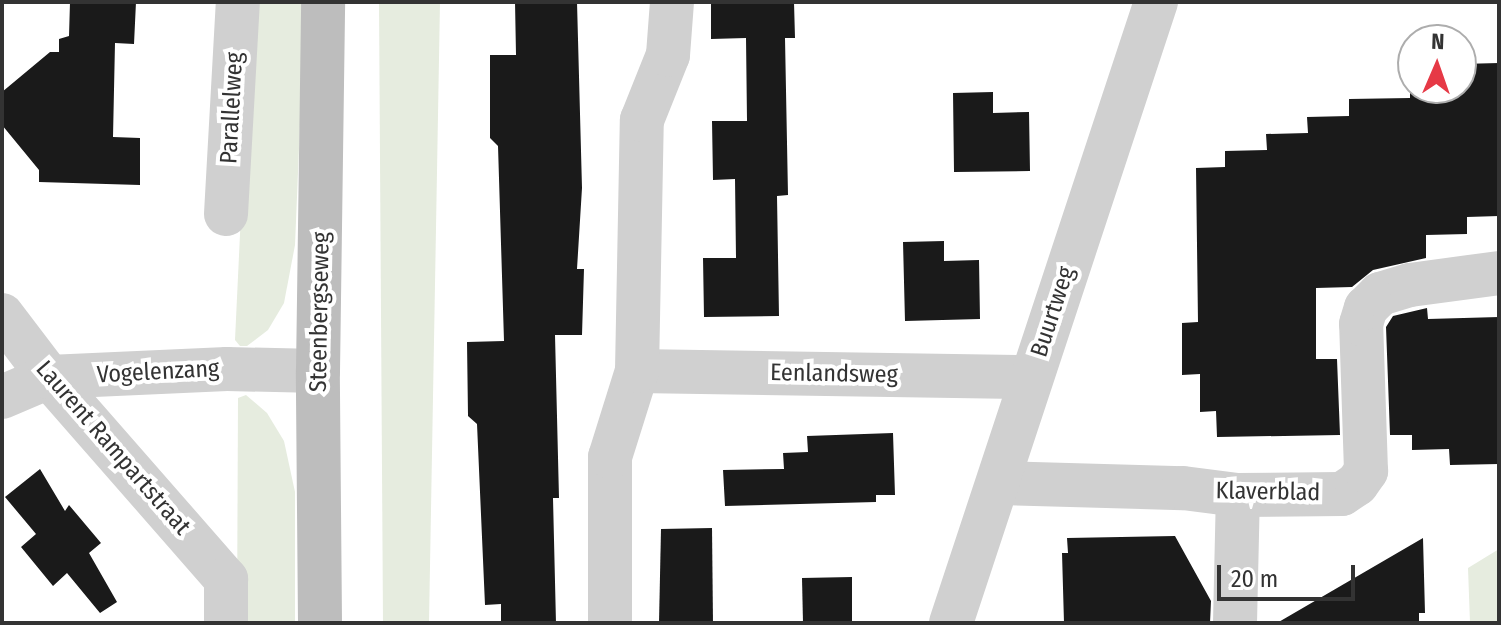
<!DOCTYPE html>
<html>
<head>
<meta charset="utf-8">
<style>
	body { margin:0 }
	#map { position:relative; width:1501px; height:625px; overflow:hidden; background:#fff; font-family:"Fira Sans Condensed",sans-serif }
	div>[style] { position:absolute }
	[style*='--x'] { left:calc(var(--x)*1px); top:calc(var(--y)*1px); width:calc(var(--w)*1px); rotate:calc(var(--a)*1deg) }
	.green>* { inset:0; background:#e6ecdf }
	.building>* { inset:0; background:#1a1a1a }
	.street>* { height:44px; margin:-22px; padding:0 22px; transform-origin:22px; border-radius:22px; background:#d0d0d0 }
	.secondary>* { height:44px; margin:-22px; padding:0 22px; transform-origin:22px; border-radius:22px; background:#bdbdbd }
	span { translate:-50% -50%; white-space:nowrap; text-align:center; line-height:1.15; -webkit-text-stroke:8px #fff; paint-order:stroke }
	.street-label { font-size:24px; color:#333 }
	.frame { position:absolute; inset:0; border:4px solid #333; pointer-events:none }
	.north { position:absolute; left:1397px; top:24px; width:80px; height:80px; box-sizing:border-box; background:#fff; border:2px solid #adadad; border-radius:50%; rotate:2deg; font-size:22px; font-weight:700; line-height:32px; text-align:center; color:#333 }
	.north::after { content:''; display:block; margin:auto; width:28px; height:36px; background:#e63946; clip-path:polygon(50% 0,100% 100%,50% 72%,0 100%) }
	.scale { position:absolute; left:1217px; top:565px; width:138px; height:36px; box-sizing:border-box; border:4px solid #333; border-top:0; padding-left:10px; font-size:24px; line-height:28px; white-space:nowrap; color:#333; -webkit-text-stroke:6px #fff; paint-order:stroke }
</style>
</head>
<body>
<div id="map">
	<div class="green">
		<i style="clip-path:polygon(251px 2px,305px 2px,295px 245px,284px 303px,268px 330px,247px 346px,240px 346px,235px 340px)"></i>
		<i style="clip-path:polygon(379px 2px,440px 2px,429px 623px,383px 623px)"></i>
		<i style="clip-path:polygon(246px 395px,267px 413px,284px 441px,295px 492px,295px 623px,237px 623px,238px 398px)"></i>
		<i style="clip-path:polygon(1499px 549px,1499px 623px,1470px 623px,1468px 568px)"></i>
	</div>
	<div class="building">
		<i style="clip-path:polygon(70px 2px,136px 2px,134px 44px,115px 43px,113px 137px,140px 138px,140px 185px,39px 182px,39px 170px,2px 125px,2px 92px,50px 52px,59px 52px,59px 39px,69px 36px)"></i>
		<i style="clip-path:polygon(515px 2px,577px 2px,582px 188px,577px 269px,584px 269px,582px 335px,555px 335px,559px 498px,553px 498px,556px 623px,501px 623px,501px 604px,485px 605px,477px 424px,468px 416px,467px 342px,504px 341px,498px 146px,490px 138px,490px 55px,516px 55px)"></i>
		<i style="clip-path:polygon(711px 2px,794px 2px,795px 38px,785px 38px,788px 195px,777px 196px,779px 316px,704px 317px,703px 258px,736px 258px,735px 179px,713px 180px,712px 121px,747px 121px,746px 38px,711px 39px)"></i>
		<i style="clip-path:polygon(1499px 63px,1499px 216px,1467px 217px,1467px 234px,1426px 235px,1426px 258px,1373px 270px,1352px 287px,1316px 288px,1316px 359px,1337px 359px,1340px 435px,1217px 437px,1216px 411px,1200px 412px,1200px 374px,1182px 375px,1182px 323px,1198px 322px,1196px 168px,1225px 167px,1225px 151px,1267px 150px,1266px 134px,1308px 133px,1307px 117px,1349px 116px,1349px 99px,1410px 98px,1410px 82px,1413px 88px,1461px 88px,1461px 64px)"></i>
		<i style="clip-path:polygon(993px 92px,993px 113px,1029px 112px,1030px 171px,954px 172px,953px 93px)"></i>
		<i style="clip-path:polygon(944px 241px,944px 261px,979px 260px,980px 319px,905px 321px,903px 242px)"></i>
		<i style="clip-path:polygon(1427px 308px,1428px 319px,1499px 317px,1499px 464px,1450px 465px,1449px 449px,1412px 450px,1412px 435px,1390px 435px,1386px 327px,1393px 316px)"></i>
		<i style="clip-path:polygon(893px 433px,895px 495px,876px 495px,876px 502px,725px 506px,723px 470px,784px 469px,783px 453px,808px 452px,807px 436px)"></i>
		<i style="clip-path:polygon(40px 469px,65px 511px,69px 505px,101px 543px,89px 553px,117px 602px,100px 613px,67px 573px,53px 586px,21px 547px,36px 534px,5px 497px)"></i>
		<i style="clip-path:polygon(712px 528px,713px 623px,659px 623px,661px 529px)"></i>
		<i style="clip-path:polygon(1175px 536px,1211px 601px,1210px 623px,1064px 623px,1062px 553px,1068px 553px,1067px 538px)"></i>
		<i style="clip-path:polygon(1423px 538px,1425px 613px,1419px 613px,1419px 623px,1277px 623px)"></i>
		<i style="clip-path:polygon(852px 577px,852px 623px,803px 623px,802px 578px)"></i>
	</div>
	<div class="street">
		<i style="--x:226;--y:214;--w:212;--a:-86.8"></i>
		<i style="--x:2;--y:315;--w:78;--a:52.8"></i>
		<i style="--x:49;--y:377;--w:269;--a:48.8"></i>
		<i style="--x:226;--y:579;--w:44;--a:90"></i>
		<i style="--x:637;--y:371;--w:394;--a:0.9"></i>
		<i style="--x:2;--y:397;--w:51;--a:-23.1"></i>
		<i style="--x:49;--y:377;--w:178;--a:-2.6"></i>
		<i style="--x:227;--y:369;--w:91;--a:1.3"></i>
		<i style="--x:999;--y:483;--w:184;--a:1.6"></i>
		<i style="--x:1183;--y:488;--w:55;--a:7.3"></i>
		<i style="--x:1238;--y:495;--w:104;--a:-0.6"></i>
		<i style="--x:1342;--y:494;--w:18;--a:-34"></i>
		<i style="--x:1357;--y:484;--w:16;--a:-55"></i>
		<i style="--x:1366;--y:471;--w:147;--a:-91.9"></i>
		<i style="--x:1361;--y:324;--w:17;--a:-73"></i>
		<i style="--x:1366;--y:308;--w:20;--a:-45"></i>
		<i style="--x:1380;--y:294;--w:31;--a:-17"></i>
		<i style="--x:1410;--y:285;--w:90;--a:-7.7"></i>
		<i style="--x:610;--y:623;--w:166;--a:-90"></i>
		<i style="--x:610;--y:457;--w:90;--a:-72.6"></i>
		<i style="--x:637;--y:371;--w:251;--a:-88.9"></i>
		<i style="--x:642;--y:120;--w:70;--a:-68.2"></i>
		<i style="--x:668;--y:55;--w:53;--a:-85.7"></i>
		<i style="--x:951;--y:623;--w:654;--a:-71.73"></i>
		<i style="--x:1235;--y:623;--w:128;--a:-88.7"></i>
	</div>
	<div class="secondary">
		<i style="--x:320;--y:623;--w:252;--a:-90.5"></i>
		<i style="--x:318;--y:371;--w:369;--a:-89.2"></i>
	</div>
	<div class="street-label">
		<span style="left:232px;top:108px;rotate:-87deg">Parallelweg</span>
		<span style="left:320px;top:312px;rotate:-89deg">Steenbergseweg</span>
		<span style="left:1053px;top:312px;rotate:-72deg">Buurtweg</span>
		<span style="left:158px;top:372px;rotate:-3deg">Vogelenzang</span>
		<span style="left:834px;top:374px;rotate:1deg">Eenlandsweg</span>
		<span style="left:113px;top:448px;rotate:49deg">Laurent Rampartstraat</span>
		<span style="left:1268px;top:492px;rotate:1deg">Klaverblad</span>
	</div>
	<div class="frame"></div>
	<div class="north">N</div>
	<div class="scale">20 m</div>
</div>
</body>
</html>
